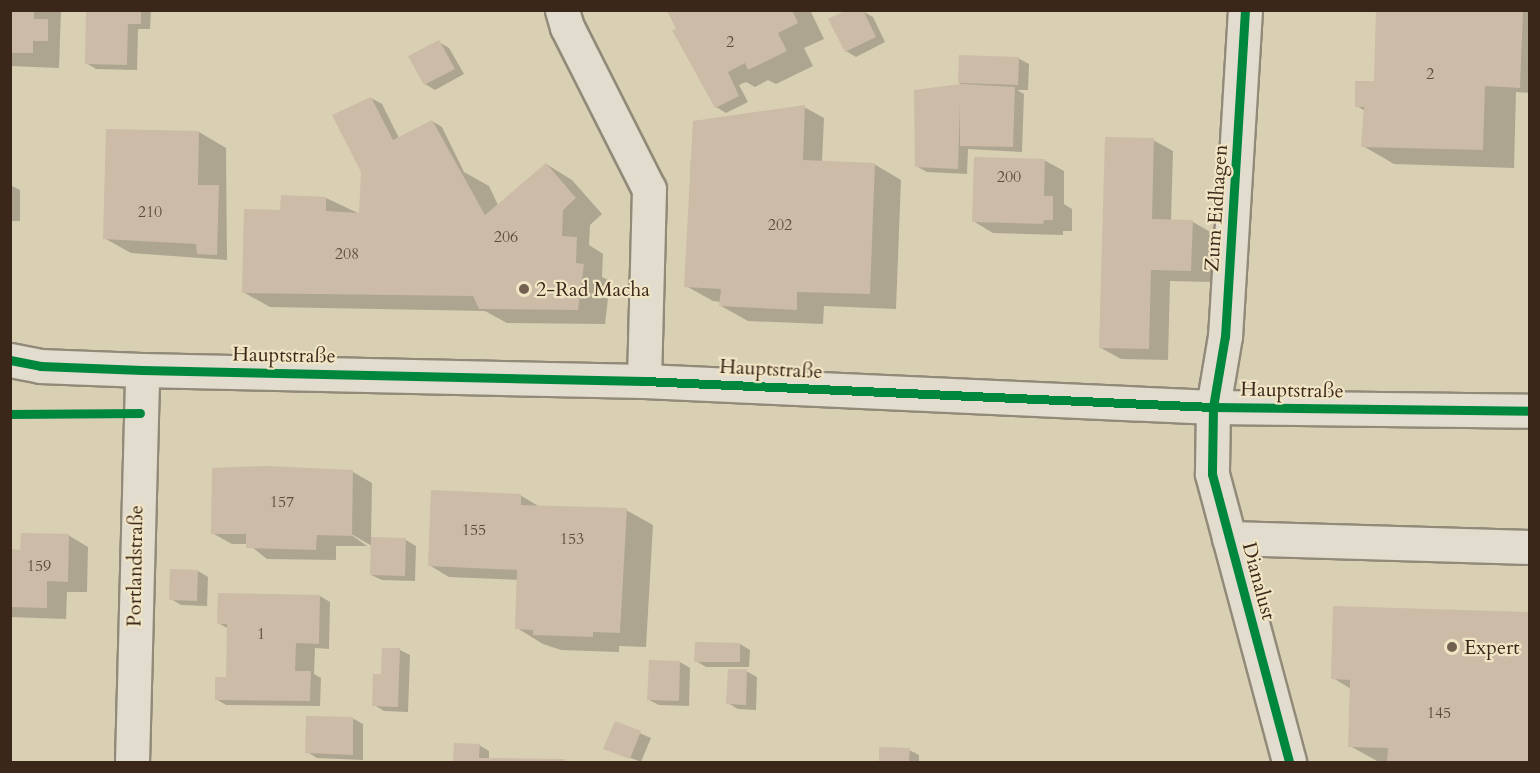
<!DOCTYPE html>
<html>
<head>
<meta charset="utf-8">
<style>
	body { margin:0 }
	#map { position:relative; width:1540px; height:773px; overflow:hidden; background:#d9cfb3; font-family:Cardo,serif }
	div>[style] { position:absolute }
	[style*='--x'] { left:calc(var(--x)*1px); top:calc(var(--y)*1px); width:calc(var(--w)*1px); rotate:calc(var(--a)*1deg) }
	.shadow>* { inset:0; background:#0003 }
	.building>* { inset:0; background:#cbbba7 }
	.roads { filter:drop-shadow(2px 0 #928a79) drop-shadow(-2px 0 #928a79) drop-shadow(0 2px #928a79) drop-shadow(0 -2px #928a79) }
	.minor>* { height:33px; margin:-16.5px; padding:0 16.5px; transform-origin:16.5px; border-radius:16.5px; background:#e1dccd }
	.cycleway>* { height:9px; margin:-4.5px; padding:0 4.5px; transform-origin:4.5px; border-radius:4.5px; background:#00873e }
	.dots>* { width:16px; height:16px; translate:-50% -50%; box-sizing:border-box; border:3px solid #f0e5c4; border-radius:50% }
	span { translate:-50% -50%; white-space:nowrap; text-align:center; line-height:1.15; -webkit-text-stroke:4.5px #f0e5c4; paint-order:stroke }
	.number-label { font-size:16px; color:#604c3e }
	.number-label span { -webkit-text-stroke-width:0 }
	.street-label { font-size:20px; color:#3b261a }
	.poi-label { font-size:20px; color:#3b261a }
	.left { translate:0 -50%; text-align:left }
	.frame { position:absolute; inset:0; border:12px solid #3b261a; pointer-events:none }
</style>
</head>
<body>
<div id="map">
	<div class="shadow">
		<i style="clip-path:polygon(10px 10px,61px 10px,59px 68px,10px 66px)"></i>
		<i style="clip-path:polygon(88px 10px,151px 10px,150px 29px,138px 29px,137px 70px,96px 69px,86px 63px)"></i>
		<i style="clip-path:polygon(667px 10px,810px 10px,824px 39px,804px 48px,813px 66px,776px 84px,768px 80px,755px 87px,746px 82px,739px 85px,748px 102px,726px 113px,716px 107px)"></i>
		<i style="clip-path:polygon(1378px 10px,1530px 10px,1530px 93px,1516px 92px,1514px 168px,1394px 164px,1363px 146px,1365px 111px,1357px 106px,1376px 83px)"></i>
		<i style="clip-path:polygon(862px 11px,873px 17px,885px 42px,856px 57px,846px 51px)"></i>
		<i style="clip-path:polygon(439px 42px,449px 48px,464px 74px,435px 90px,425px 84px)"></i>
		<i style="clip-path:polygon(960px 56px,1018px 58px,1029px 64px,1028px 90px,1017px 90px,1024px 94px,1022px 152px,968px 149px,967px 174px,927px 172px,916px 166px,960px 86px)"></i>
		<i style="clip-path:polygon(371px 98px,382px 104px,399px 138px,432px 121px,442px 127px,464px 172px,489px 186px,498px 205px,546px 164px,572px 180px,602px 214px,590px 225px,589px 245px,603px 254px,602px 277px,610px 281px,605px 324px,507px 323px,485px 311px,270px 307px,243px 292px,282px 211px,326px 198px,360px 214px)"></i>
		<i style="clip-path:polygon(804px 107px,824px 118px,822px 162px,874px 164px,901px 180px,896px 309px,824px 306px,823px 324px,748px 321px,721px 306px,721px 302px,713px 301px,686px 286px,691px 157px)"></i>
		<i style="clip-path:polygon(107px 130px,199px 132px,226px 148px,227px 260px,131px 253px,104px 238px)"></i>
		<i style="clip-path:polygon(1153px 140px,1173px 151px,1171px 221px,1193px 222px,1212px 233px,1211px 282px,1170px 281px,1168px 360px,1121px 359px,1101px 348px)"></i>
		<i style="clip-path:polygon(1044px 160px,1064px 171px,1064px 204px,1072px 209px,1072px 231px,1063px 231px,1063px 235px,993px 233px,973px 221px)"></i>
		<i style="clip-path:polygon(10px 185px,20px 190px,20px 221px,10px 221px)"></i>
		<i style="clip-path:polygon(353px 472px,372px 483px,371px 539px,406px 540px,416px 546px,415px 581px,382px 580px,371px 575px,372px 546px,346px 531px,367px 546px,336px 546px,336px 560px,267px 559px,248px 544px,232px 544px,212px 533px)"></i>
		<i style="clip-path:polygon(520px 495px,540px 507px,626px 510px,653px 525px,646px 647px,619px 646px,619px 652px,561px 650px,543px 644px,517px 628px,519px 580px,449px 577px,429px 565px)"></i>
		<i style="clip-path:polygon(68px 535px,88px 547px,87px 592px,67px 592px,66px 619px,10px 617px,10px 551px,22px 551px)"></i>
		<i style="clip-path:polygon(198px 571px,208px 577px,207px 606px,181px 605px,171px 599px)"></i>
		<i style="clip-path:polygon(219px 595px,320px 596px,330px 602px,329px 649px,315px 648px,314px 674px,321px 678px,320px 706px,226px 705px,216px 699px,227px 679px,229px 629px,218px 623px)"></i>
		<i style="clip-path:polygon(1530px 613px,1530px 762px,1379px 762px,1350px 746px,1351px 689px,1333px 678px)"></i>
		<i style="clip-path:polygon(740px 644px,750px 650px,749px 667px,706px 667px,696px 661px)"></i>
		<i style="clip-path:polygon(384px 649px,400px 650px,410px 655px,408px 712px,384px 711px,374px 705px,383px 675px)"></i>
		<i style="clip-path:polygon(680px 662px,690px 668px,689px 706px,659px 705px,649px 700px)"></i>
		<i style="clip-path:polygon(746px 671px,757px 677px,756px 710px,738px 709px,728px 703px)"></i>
		<i style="clip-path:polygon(352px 718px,363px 724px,363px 760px,317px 758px,307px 752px)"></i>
		<i style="clip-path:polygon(616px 723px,651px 738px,641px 762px,605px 748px)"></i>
		<i style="clip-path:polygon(455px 745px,479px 745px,489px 751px,489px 760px,568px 762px,455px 762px)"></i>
		<i style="clip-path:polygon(881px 749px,909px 750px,919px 755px,919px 762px,880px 762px)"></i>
	</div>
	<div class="building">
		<i style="clip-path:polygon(10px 10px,34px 10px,34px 19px,48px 19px,48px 41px,33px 41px,33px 53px,10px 53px)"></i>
		<i style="clip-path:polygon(86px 10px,141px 10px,141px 24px,128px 24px,127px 65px,85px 64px)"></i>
		<i style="clip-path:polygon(667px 10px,792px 10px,798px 23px,778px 33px,787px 51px,748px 70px,745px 63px,728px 72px,739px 96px,715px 108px,672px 30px,676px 29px)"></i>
		<i style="clip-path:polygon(847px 10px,863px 10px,876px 37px,845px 52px,828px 19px)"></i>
		<i style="clip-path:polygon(1376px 10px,1523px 10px,1520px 88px,1485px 86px,1483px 150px,1361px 147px,1364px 107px,1355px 107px,1355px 81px,1374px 81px)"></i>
		<i style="clip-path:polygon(439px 40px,455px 69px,424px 85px,408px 56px)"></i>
		<i style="clip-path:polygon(959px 55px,1019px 57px,1018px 85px,958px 83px)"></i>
		<i style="clip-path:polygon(961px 84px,1015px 87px,1013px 147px,960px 146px,960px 102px,958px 169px,915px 167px,914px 90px)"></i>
		<i style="clip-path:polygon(371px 97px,393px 140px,432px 120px,485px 215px,546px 163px,576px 198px,563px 210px,562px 236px,577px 237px,576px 263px,584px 264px,578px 310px,479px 309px,473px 296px,242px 293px,244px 209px,280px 210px,281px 195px,326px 197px,326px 211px,359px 213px,361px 172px,332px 115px)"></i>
		<i style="clip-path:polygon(805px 105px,803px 160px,875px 163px,870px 294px,797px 292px,797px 310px,719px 306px,721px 289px,684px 287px,693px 121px)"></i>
		<i style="clip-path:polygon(106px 129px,199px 131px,198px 185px,219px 185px,217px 255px,197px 254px,196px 244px,103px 239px)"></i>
		<i style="clip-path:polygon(1105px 137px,1154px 138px,1152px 219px,1193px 220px,1191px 271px,1151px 270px,1149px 349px,1099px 348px)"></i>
		<i style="clip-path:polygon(974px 157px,1045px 159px,1044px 196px,1053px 196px,1053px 220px,1044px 220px,1043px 224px,972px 222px)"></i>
		<i style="clip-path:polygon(266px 466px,353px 470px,352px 536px,317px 535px,316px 550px,246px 548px,246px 534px,211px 534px,212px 468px)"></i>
		<i style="clip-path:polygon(431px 490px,521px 494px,521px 505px,627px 508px,620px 633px,593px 632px,593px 637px,533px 635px,533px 630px,515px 629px,517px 570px,428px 566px)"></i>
		<i style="clip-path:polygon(21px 533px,69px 534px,68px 582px,47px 581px,47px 608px,10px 607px,10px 549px,20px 550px)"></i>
		<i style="clip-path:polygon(371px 537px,406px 538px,405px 576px,370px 575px)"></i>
		<i style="clip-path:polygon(170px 569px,198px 570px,197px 601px,169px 600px)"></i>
		<i style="clip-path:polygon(218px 593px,320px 595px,319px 644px,296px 643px,295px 671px,311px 671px,310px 701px,215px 700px,215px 677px,226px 677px,227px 624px,217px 624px)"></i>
		<i style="clip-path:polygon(1333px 606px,1530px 612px,1530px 762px,1387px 762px,1388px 748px,1348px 747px,1350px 680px,1331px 679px)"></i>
		<i style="clip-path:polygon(695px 642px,740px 643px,740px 662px,694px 662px)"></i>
		<i style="clip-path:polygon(382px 648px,400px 648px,398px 707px,372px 706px,373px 674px,381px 674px)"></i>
		<i style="clip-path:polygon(649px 660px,680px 661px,679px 701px,647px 700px)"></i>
		<i style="clip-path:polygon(728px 669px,747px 669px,746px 705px,726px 704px)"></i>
		<i style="clip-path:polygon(306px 716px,353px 717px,353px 755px,305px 753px)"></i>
		<i style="clip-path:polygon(615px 721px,641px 731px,630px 759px,603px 749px)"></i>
		<i style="clip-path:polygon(454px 743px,480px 744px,479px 758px,565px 759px,565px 762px,453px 762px)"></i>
		<i style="clip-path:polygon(879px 747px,910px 748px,909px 762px,879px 762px)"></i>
	</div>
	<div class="roads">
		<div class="minor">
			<i style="--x:562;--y:10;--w:18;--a:74"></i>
			<i style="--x:567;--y:27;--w:182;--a:63.2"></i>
			<i style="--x:649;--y:189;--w:192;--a:91.5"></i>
			<i style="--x:1245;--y:10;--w:327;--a:93.5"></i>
			<i style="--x:1225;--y:336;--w:72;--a:99.6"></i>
			<i style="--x:1213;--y:407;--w:67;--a:90.9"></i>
			<i style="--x:1212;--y:474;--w:298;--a:75"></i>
			<i style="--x:10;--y:360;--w:31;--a:11"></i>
			<i style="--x:40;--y:366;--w:102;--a:2.2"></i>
			<i style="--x:142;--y:370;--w:502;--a:1.26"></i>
			<i style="--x:644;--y:381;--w:570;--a:2.62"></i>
			<i style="--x:1213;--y:407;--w:317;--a:0.7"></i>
			<i style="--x:1229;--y:538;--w:301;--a:1.7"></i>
			<i style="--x:132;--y:762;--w:392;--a:-88.5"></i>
		</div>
	</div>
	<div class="cycleway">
		<i style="--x:1245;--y:10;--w:327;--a:93.5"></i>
		<i style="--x:1225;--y:336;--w:72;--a:99.6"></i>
		<i style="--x:1213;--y:407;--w:67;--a:90.9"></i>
		<i style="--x:1212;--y:474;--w:298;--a:75"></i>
		<i style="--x:10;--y:360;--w:31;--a:11"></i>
		<i style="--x:40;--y:366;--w:102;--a:2.2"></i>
		<i style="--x:142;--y:370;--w:502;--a:1.26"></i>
		<i style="--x:644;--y:381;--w:570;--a:2.62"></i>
		<i style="--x:1213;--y:407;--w:317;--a:0.7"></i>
		<i style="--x:10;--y:414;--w:130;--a:-0.4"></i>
	</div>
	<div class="dots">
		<i style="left:524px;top:289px;background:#726150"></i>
		<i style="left:1452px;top:647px;background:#726150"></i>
	</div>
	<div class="number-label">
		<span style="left:730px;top:42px">2</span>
		<span style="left:1430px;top:74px">2</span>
		<span style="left:1009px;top:177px">200</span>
		<span style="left:150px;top:212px">210</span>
		<span style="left:780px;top:225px">202</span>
		<span style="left:506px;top:237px">206</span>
		<span style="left:347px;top:254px">208</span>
		<span style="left:282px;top:502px">157</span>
		<span style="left:474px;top:530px">155</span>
		<span style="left:572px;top:539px">153</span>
		<span style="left:39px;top:566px">159</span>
		<span style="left:261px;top:634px">1</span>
		<span style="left:1439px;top:713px">145</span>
	</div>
	<div class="street-label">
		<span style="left:1216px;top:208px;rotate:-86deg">Zum Eidhagen</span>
		<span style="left:284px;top:355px;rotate:1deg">Hauptstraße</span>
		<span style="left:771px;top:369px;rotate:3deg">Hauptstraße</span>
		<span style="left:1292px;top:390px;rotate:1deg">Hauptstraße</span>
		<span style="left:135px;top:566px;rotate:-89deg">Portlandstraße</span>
		<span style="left:1259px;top:581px;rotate:75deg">Dianalust</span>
	</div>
	<div class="poi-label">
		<span class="left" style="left:536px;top:289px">2-Rad Macha</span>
		<span class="left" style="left:1464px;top:647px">Expert</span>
	</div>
	<div class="frame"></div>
</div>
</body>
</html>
